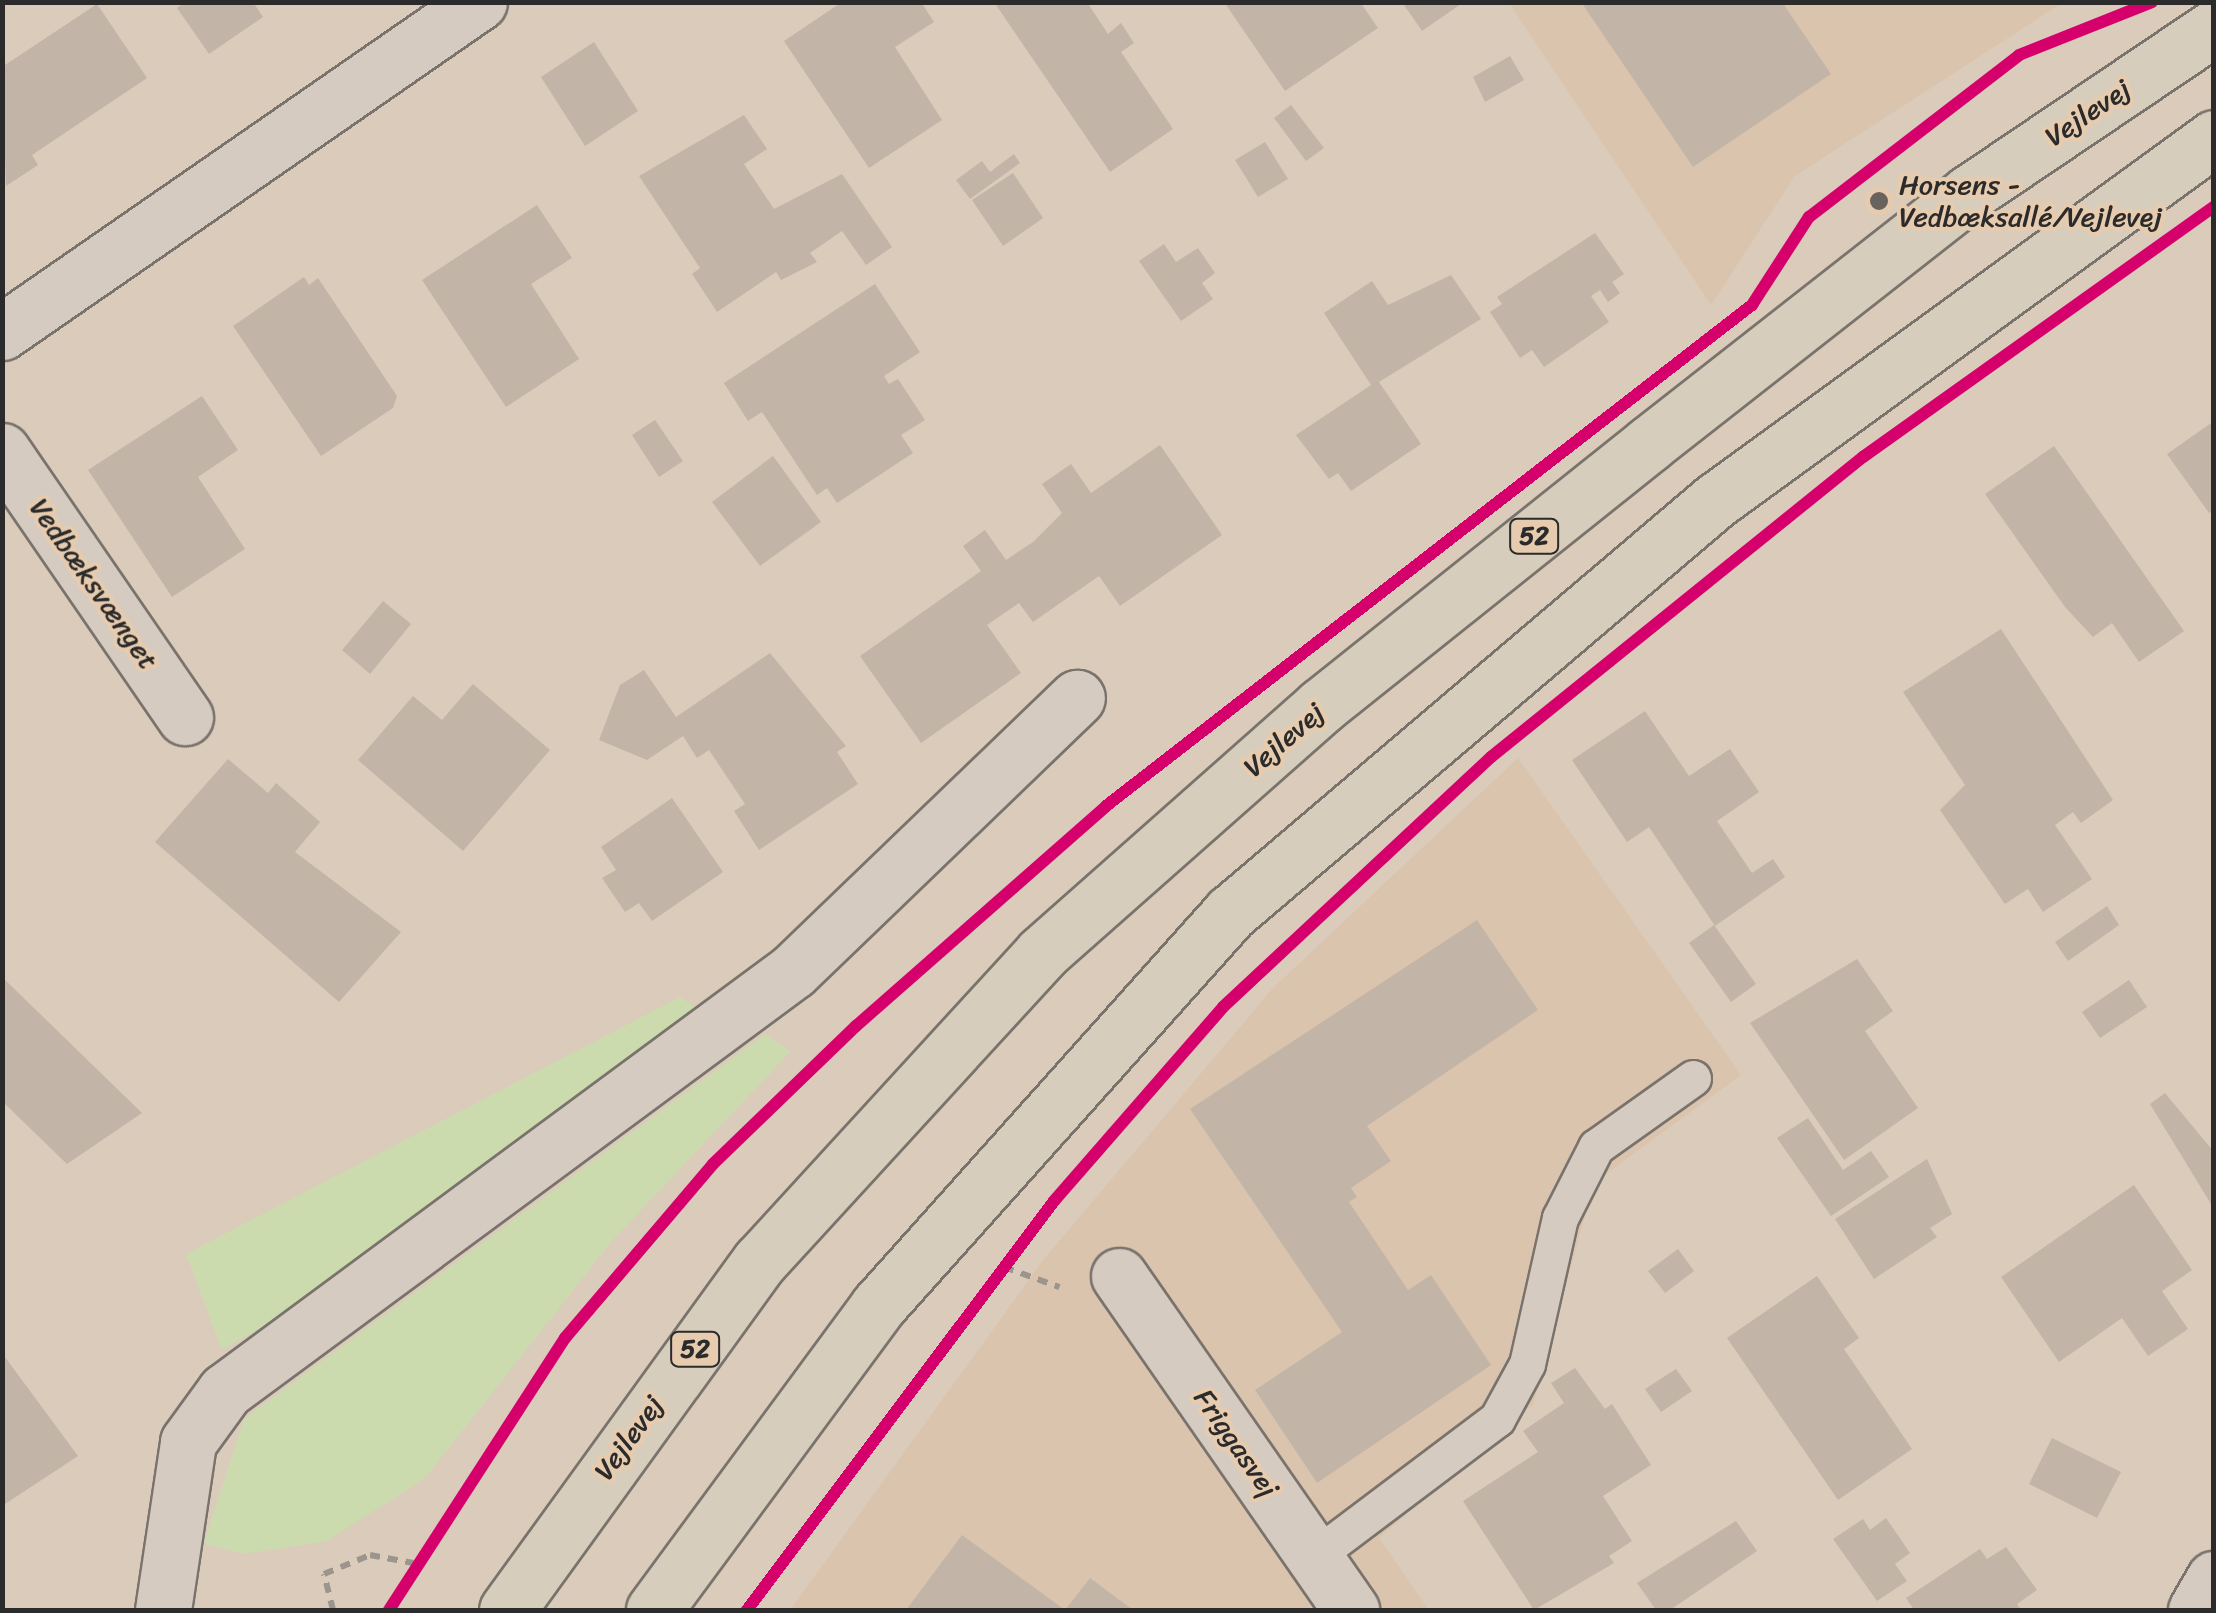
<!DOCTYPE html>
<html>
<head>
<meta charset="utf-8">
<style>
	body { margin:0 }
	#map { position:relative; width:2216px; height:1613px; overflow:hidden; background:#dacbbb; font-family:Sriracha,sans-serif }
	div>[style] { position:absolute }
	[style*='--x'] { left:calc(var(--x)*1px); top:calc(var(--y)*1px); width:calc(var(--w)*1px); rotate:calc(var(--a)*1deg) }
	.built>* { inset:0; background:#dbc4ad }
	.green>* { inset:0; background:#ccdbae }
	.building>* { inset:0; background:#c2b5a8 }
	.path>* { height:6px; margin-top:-3px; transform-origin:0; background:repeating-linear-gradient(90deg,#9c958d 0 10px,transparent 0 18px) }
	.roads { filter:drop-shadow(2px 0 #7a736c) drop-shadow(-2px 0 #7a736c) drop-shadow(0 2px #7a736c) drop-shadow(0 -2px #7a736c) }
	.lane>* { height:35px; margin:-17.5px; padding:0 17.5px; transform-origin:17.5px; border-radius:17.5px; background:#d5cbc0 }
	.street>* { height:55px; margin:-27.5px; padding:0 27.5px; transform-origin:27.5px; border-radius:27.5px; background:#d5cbc0 }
	.primary>* { height:55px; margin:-27.5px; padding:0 27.5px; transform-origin:27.5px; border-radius:27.5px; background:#d7cdbc }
	.cycleway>* { height:12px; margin:-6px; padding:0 6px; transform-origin:6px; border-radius:6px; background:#d6006c }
	.dots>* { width:28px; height:28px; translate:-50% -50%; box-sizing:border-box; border:5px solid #e7cbae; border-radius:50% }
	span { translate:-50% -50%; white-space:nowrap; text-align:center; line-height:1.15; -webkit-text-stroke:8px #e7cbae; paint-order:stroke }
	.shield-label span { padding:2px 8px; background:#e7cbae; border:2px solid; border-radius:8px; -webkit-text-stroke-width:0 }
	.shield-label { font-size:25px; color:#2b2b2b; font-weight:700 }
	.street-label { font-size:28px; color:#2b2b2b }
	.poi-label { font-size:28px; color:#2b2b2b }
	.left { translate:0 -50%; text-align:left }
	.frame { position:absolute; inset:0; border:5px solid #2b2b2b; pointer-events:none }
</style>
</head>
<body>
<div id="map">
	<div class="built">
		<i style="clip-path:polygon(1509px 3px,2062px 3px,1795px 176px,1711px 305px)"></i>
		<i style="clip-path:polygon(1518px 758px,1741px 1075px,1594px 1183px,1533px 1405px,1379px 1538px,1429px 1610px,790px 1610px,1044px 1259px,1274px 987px)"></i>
	</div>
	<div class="green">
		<i style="clip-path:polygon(680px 997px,711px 1018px,418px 1237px,222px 1350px,186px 1254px)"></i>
		<i style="clip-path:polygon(765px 1034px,790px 1052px,611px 1242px,425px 1478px,327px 1541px,243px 1554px,204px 1543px,244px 1419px)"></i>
	</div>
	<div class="building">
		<i style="clip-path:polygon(185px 2px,253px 2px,263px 17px,209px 54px,177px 8px)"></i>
		<i style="clip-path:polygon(842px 2px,921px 2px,934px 22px,895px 47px,942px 120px,869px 168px,784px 41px)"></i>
		<i style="clip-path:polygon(994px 2px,1087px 2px,1108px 34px,1121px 23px,1134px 43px,1121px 52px,1173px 129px,1110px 172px)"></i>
		<i style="clip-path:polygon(1224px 2px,1360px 2px,1378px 28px,1285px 91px)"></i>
		<i style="clip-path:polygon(1402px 2px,1464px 2px,1422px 31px)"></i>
		<i style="clip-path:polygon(1581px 2px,1782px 2px,1831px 74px,1693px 167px)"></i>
		<i style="clip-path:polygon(97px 4px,147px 78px,32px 155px,38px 165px,6px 186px,2px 67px)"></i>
		<i style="clip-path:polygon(594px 42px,638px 111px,585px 146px,541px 77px)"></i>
		<i style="clip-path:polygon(1510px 56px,1524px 80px,1485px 102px,1473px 77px)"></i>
		<i style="clip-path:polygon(1291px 105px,1324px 148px,1306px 161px,1274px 118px)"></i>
		<i style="clip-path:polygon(744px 115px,767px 149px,744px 164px,774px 209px,842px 174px,892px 247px,866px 265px,842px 231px,810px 253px,817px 262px,781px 280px,776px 272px,717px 312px,692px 274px,700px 268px,639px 176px)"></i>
		<i style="clip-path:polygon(1265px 142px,1288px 179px,1258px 197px,1235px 160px)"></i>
		<i style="clip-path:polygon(1014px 154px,1020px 163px,970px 199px,956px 180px,982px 161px,990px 172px)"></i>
		<i style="clip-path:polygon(1013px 173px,1043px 218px,1003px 246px,972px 200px)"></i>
		<i style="clip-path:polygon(537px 205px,572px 258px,531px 284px,579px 359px,506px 407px,422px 280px)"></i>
		<i style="clip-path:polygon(1595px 233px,1624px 274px,1612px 282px,1620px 293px,1608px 302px,1600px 290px,1591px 296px,1609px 322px,1544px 367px,1532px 350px,1520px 358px,1490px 312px,1502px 304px,1497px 297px)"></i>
		<i style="clip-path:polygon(1164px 244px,1176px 262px,1198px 248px,1215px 273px,1202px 283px,1213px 299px,1181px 321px,1139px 261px)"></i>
		<i style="clip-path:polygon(1451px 275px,1481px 319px,1379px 382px,1421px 444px,1351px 491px,1338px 473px,1329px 479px,1296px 435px,1371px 385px,1324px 313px,1372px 281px,1388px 305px)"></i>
		<i style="clip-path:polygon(304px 277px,309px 285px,318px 278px,397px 396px,393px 408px,321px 456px,233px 326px)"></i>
		<i style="clip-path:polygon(875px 284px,920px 352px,884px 376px,889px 384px,898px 379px,925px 420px,901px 435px,913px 453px,837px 503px,827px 488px,817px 495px,762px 412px,748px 421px,724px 383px)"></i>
		<i style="clip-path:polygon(202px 396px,238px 450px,198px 477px,245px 549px,172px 597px,88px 470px)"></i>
		<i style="clip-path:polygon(655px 420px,683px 461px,659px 477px,632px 435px)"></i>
		<i style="clip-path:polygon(2214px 421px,2214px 510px,2209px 513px,2167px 454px)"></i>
		<i style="clip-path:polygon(1160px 445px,1222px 535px,1120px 606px,1099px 576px,1033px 622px,1019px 603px,987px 625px,1021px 673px,921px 743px,860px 656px,981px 571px,963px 546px,985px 530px,1006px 560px,1033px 542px,1062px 513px,1042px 484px,1071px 464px,1091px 493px)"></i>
		<i style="clip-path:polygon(2054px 446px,2184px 631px,2139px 662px,2112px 623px,2093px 637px,2065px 607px,1985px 494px)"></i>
		<i style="clip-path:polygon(773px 456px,821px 522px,760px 566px,712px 502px)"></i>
		<i style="clip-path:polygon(383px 601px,411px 624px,370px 674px,342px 650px)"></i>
		<i style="clip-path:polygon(2001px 629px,2113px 800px,2081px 823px,2073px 812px,2055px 825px,2092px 879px,2043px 912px,2028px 889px,2005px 904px,1940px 810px,1965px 785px,1903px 692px)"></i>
		<i style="clip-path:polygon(770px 653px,846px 746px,837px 752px,858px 784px,759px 850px,734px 811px,745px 804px,709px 750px,697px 758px,683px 736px,647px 760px,599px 740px,620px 685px,644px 670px,676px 717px)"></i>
		<i style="clip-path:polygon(473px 684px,550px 750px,463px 851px,358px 760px,413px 696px,442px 720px)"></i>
		<i style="clip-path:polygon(1645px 711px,1689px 776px,1730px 749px,1759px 792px,1717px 821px,1752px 873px,1773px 859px,1785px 877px,1715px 926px,1649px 827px,1627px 842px,1572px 760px)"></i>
		<i style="clip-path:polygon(228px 759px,268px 793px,276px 783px,320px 822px,295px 852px,401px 932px,339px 1002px,155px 842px)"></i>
		<i style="clip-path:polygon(672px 798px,723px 872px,652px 921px,639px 903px,625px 912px,602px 878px,616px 870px,601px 847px)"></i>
		<i style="clip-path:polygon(2107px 906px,2119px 925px,2068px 961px,2055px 942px)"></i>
		<i style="clip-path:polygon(1477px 920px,1538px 1010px,1367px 1126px,1391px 1161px,1351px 1188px,1357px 1197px,1349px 1202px,1408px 1290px,1431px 1275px,1491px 1365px,1317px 1483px,1255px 1390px,1342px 1332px,1190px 1109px)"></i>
		<i style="clip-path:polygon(1714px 925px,1756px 984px,1731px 1002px,1689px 943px)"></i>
		<i style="clip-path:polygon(1857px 959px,1893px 1011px,1865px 1031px,1918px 1108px,1844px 1160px,1750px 1023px)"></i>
		<i style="clip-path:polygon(2px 977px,142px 1113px,67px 1164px,2px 1101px)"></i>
		<i style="clip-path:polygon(2129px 980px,2147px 1007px,2100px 1038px,2082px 1012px)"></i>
		<i style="clip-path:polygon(2165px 1093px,2214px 1152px,2214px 1209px,2150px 1104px)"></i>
		<i style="clip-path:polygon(1808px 1118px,1843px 1170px,1871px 1151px,1889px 1177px,1831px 1216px,1777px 1138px)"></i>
		<i style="clip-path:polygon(1927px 1159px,1952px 1214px,1930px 1228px,1937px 1237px,1874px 1279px,1835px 1219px)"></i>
		<i style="clip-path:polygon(2134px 1185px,2192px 1270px,2162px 1291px,2188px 1329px,2148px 1356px,2122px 1318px,2059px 1362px,2001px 1277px)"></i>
		<i style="clip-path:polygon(1678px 1249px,1694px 1271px,1665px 1293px,1648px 1271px)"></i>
		<i style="clip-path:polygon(1817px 1276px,1859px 1338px,1844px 1349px,1912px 1449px,1838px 1500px,1727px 1338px)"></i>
		<i style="clip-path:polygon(2px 1353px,78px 1456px,2px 1506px)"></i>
		<i style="clip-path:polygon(1575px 1368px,1605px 1409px,1612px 1404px,1651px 1465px,1603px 1496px,1632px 1541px,1609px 1556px,1614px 1563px,1534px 1610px,1463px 1501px,1538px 1452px,1523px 1431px,1564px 1403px,1551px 1383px)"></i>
		<i style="clip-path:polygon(1676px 1369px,1692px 1391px,1661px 1412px,1645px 1389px)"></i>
		<i style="clip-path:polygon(2052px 1438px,2121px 1472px,2097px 1518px,2029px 1484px)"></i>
		<i style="clip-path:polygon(1886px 1518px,1910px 1553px,1895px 1564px,1907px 1581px,1877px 1601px,1833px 1539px,1863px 1519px,1870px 1530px)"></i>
		<i style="clip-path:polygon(1736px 1521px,1757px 1551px,1670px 1610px,1656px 1610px,1637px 1583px)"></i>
		<i style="clip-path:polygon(962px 1535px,1065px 1610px,906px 1610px)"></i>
		<i style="clip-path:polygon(2006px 1547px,2037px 1590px,2017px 1604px,2021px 1610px,1914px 1610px,1906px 1598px,1980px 1549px,1987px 1559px)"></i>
		<i style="clip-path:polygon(1090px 1578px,1133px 1610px,1065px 1610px)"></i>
	</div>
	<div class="path">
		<i style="--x:1004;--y:1267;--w:59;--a:20"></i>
		<i style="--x:333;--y:1610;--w:37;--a:-104"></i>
		<i style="--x:324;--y:1574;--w:50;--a:-22.4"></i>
		<i style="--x:370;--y:1555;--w:44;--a:10.5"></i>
	</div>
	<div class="roads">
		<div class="lane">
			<i style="--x:1315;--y:1556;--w:228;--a:-37"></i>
			<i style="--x:1497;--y:1419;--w:63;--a:-61.4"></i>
			<i style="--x:1527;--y:1364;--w:150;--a:-77.3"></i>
			<i style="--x:1560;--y:1218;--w:80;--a:-63.1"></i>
			<i style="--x:1596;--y:1147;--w:119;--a:-35.4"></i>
		</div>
		<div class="street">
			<i style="--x:2;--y:332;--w:580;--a:-34.68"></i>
			<i style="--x:2;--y:451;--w:323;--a:55.5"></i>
			<i style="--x:1119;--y:1276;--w:407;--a:55.2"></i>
			<i style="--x:163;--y:1610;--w:170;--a:-81.5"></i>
			<i style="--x:188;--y:1442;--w:63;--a:-54"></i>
			<i style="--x:225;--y:1391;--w:706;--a:-36.48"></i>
			<i style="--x:793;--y:971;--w:394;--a:-43.9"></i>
			<i style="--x:2196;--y:1610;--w:36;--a:-60"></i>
		</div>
		<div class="primary">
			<i style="--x:507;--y:1610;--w:431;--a:-54.1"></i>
			<i style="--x:760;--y:1261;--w:418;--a:-47.5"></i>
			<i style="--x:1042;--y:953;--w:373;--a:-41.5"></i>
			<i style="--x:1321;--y:706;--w:420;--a:-38.6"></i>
			<i style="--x:1649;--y:444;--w:407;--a:-38.1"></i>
			<i style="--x:1969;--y:193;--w:295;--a:-34"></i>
			<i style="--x:654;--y:1610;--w:378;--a:-53.6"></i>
			<i style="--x:878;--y:1306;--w:528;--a:-48.15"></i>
			<i style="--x:1230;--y:913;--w:636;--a:-40.35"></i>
			<i style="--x:1715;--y:501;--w:617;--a:-36.03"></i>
		</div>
	</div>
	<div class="cycleway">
		<i style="--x:389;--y:1610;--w:324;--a:-57.1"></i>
		<i style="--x:565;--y:1338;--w:228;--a:-49.6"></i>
		<i style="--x:713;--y:1164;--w:199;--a:-44"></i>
		<i style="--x:856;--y:1026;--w:333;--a:-41.3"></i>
		<i style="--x:1106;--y:806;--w:818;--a:-37.8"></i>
		<i style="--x:1752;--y:305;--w:105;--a:-57.1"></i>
		<i style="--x:1809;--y:217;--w:265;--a:-37.6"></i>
		<i style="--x:2019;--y:55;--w:143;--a:-21.7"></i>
		<i style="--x:747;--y:1610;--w:511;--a:-53.11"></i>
		<i style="--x:1054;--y:1201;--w:257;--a:-48.9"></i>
		<i style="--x:1223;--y:1007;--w:367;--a:-43"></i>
		<i style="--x:1491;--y:757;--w:478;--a:-38.9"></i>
		<i style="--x:1863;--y:457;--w:431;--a:-35.5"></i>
	</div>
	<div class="dots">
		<i style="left:1879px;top:201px;background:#68635d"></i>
	</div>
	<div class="shield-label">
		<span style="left:1534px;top:536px">52</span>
		<span style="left:695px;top:1349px">52</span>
	</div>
	<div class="street-label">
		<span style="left:2088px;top:113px;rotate:-34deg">Vejlevej</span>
		<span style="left:94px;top:584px;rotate:55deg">Vedbæksvænget</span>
		<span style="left:1284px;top:740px;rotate:-41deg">Vejlevej</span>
		<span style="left:629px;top:1438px;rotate:-54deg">Vejlevej</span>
		<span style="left:1236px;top:1443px;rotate:55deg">Friggasvej</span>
	</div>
	<div class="poi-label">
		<span class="left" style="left:1899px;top:201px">Horsens -<br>Vedbæksallé/Vejlevej</span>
	</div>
	<div class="frame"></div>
</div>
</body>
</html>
